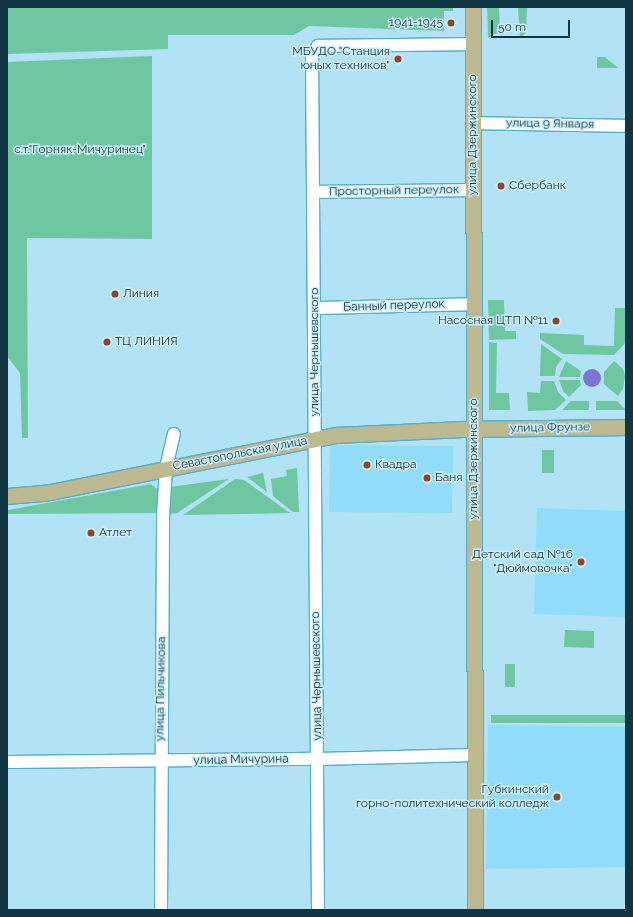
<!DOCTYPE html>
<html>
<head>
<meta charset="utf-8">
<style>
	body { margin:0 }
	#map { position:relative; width:633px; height:917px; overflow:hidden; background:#b1e2f6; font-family:Raleway,sans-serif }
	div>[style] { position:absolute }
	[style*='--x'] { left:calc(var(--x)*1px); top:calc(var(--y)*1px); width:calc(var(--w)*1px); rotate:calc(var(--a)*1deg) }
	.built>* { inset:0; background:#90dcf9 }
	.green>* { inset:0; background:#6fc7a2 }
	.water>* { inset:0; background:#7c76d3 }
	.round { border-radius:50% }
	.roads { filter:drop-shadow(1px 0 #54adcd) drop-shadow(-1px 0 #54adcd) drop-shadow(0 1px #54adcd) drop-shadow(0 -1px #54adcd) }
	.minor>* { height:12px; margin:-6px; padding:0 6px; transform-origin:6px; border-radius:6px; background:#fff }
	.major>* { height:15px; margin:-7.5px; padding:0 7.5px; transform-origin:7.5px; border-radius:7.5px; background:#bdb991 }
	.dots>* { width:11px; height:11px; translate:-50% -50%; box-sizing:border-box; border:2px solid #ccedfa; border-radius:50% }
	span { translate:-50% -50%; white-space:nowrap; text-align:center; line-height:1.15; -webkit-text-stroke:3px #ccedfa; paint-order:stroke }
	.poi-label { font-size:12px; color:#103644 }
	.right { translate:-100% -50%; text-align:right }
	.left { translate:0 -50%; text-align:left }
	.street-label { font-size:12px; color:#103644 }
	.park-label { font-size:12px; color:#104833 }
	.frame { position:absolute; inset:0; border:8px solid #103644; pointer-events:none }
	.scale { position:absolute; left:491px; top:20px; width:79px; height:18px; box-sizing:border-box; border:2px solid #103644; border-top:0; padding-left:5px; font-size:12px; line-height:14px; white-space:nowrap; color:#103644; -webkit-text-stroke:3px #ccedfa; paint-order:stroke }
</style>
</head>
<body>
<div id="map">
	<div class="built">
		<i style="clip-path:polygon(330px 445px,453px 446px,452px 513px,329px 512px)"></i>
		<i style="clip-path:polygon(537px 508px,626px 511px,626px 617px,534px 614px)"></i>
		<i style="clip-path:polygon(488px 725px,626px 727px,626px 867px,486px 869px)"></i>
	</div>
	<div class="green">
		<i style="clip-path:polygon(7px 7px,453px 7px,453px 11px,444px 11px,444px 31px,309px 26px,294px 35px,168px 35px,168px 49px,7px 54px)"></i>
		<i style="clip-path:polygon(487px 7px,499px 7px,500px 31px,488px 38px)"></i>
		<i style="clip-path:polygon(518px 7px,527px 7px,526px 33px,520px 38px)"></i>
		<i style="clip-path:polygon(152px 56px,152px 239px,27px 238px,28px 438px,22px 438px,20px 373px,7px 356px,7px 62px)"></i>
		<i style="clip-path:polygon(597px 57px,605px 57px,618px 68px,597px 68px)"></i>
		<i style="clip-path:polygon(488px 300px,504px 300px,505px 331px,516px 331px,516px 339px,489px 340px)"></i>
		<i style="clip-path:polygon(615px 308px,626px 308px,626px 342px,614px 355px,563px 354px,540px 339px,540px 333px,584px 335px,584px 345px,614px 346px)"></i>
		<i style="clip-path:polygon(489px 342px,497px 343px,496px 393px,509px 393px,510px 410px,489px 410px)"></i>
		<i style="clip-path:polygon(541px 344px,562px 359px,556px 367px,555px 376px,540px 376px)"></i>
		<i style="clip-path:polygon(566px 361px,581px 371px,580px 377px,559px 377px)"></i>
		<i style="clip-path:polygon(614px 361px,623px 369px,625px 376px,623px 389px,618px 396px,604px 384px,604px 372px)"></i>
		<i style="clip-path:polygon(559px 380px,580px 380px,581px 385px,569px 397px,563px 391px)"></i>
		<i style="clip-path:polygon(541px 381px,554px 381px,558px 392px,566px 400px,555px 410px,528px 411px,527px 392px,540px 393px)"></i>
		<i style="clip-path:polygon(571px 401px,589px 401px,589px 410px,562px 410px)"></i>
		<i style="clip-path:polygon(596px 401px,617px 401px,626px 410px,596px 410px)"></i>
		<i style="clip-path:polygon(542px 450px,554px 450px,554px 473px,542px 473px)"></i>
		<i style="clip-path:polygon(297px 468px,299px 512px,293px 512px,273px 496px,271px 479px,287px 476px,286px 470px)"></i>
		<i style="clip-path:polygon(263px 473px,267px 492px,247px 477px)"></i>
		<i style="clip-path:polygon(229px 479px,177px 513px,169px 514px,169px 487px)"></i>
		<i style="clip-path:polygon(235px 479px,244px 480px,290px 513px,183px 515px)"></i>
		<i style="clip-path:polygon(151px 484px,159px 491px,160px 513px,7px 514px,8px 510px)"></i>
		<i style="clip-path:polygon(565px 630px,594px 631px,594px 648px,564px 647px)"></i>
		<i style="clip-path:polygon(505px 664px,515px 664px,515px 687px,505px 687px)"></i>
		<i style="clip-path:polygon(491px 715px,626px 715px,626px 723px,491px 723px)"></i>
	</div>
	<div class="water">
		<i class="round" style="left:583px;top:369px;width:18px;height:18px"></i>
	</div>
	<div class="roads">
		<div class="minor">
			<i style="--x:473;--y:123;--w:153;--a:1.1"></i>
			<i style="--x:314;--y:192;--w:159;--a:-0.7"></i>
			<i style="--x:315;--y:308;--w:159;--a:-1.4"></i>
			<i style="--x:7;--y:762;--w:311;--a:-0.6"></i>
			<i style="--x:318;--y:759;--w:157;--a:-1.5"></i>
			<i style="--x:161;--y:910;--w:394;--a:-89.7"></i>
			<i style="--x:163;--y:516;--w:48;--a:-86.4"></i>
			<i style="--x:166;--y:468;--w:35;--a:-77"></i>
			<i style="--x:318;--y:910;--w:854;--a:-90.4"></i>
			<i style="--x:312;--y:56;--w:12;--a:-59"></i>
			<i style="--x:318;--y:46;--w:155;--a:-0.7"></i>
		</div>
		<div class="major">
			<i style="--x:473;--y:7;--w:903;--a:89.87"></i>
			<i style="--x:7;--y:496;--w:38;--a:-5"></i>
			<i style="--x:45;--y:493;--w:297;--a:-11.3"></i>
			<i style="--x:336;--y:435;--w:127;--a:-2.7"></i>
			<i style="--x:463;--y:429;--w:163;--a:-0.7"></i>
		</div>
	</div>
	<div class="dots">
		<i style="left:451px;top:23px;background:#8e4724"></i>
		<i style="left:398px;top:59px;background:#8e4724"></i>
		<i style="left:501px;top:186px;background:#8e4724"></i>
		<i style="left:115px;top:294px;background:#8e4724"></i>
		<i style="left:556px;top:321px;background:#8e4724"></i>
		<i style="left:107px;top:342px;background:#8e4724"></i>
		<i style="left:367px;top:465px;background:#8e4724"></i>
		<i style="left:427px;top:478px;background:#8e4724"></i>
		<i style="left:91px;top:533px;background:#8e4724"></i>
		<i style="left:581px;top:562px;background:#8e4724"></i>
		<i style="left:557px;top:797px;background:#8e4724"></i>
	</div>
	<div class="poi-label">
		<span class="right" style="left:443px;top:23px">1941-1945</span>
		<span class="right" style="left:390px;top:59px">МБУДО "Станция<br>юных техников"</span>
		<span class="left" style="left:509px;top:186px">Сбербанк</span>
		<span class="left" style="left:123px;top:294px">Линия</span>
		<span class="right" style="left:548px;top:321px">Насосная ЦТП №11</span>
		<span class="left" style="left:115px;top:342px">ТЦ ЛИНИЯ</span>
		<span class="left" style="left:375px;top:465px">Квадра</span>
		<span class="left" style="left:435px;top:478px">Баня</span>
		<span class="left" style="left:99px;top:533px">Атлет</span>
		<span class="right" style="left:573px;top:562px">Детский сад №16<br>"Дюймовочка"</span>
		<span class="right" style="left:549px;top:797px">Губкинский<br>горно-политехнический колледж</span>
	</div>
	<div class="street-label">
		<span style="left:550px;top:124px;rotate:1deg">улица 9 Января</span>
		<span style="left:473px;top:135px;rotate:-90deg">улица Дзержинского</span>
		<span style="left:394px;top:191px;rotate:-1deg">Просторный переулок</span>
		<span style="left:394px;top:306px;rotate:-2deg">Банный переулок</span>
		<span style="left:315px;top:352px;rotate:-90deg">улица Чернышевского</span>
		<span style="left:550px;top:428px;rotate:-1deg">улица Фрунзе</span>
		<span style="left:240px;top:454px;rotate:-11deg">Севастопольская улица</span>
		<span style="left:474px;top:459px;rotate:-90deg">улица Дзержинского</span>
		<span style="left:317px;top:676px;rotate:-91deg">улица Чернышевского</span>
		<span style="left:161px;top:689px;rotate:-89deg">улица Пильчикова</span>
		<span style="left:241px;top:760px;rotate:-1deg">улица Мичурина</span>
	</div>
	<div class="park-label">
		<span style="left:80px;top:150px">с.т."Горняк-Мичуринец"</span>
	</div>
	<div class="frame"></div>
	<div class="scale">50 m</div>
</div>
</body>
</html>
